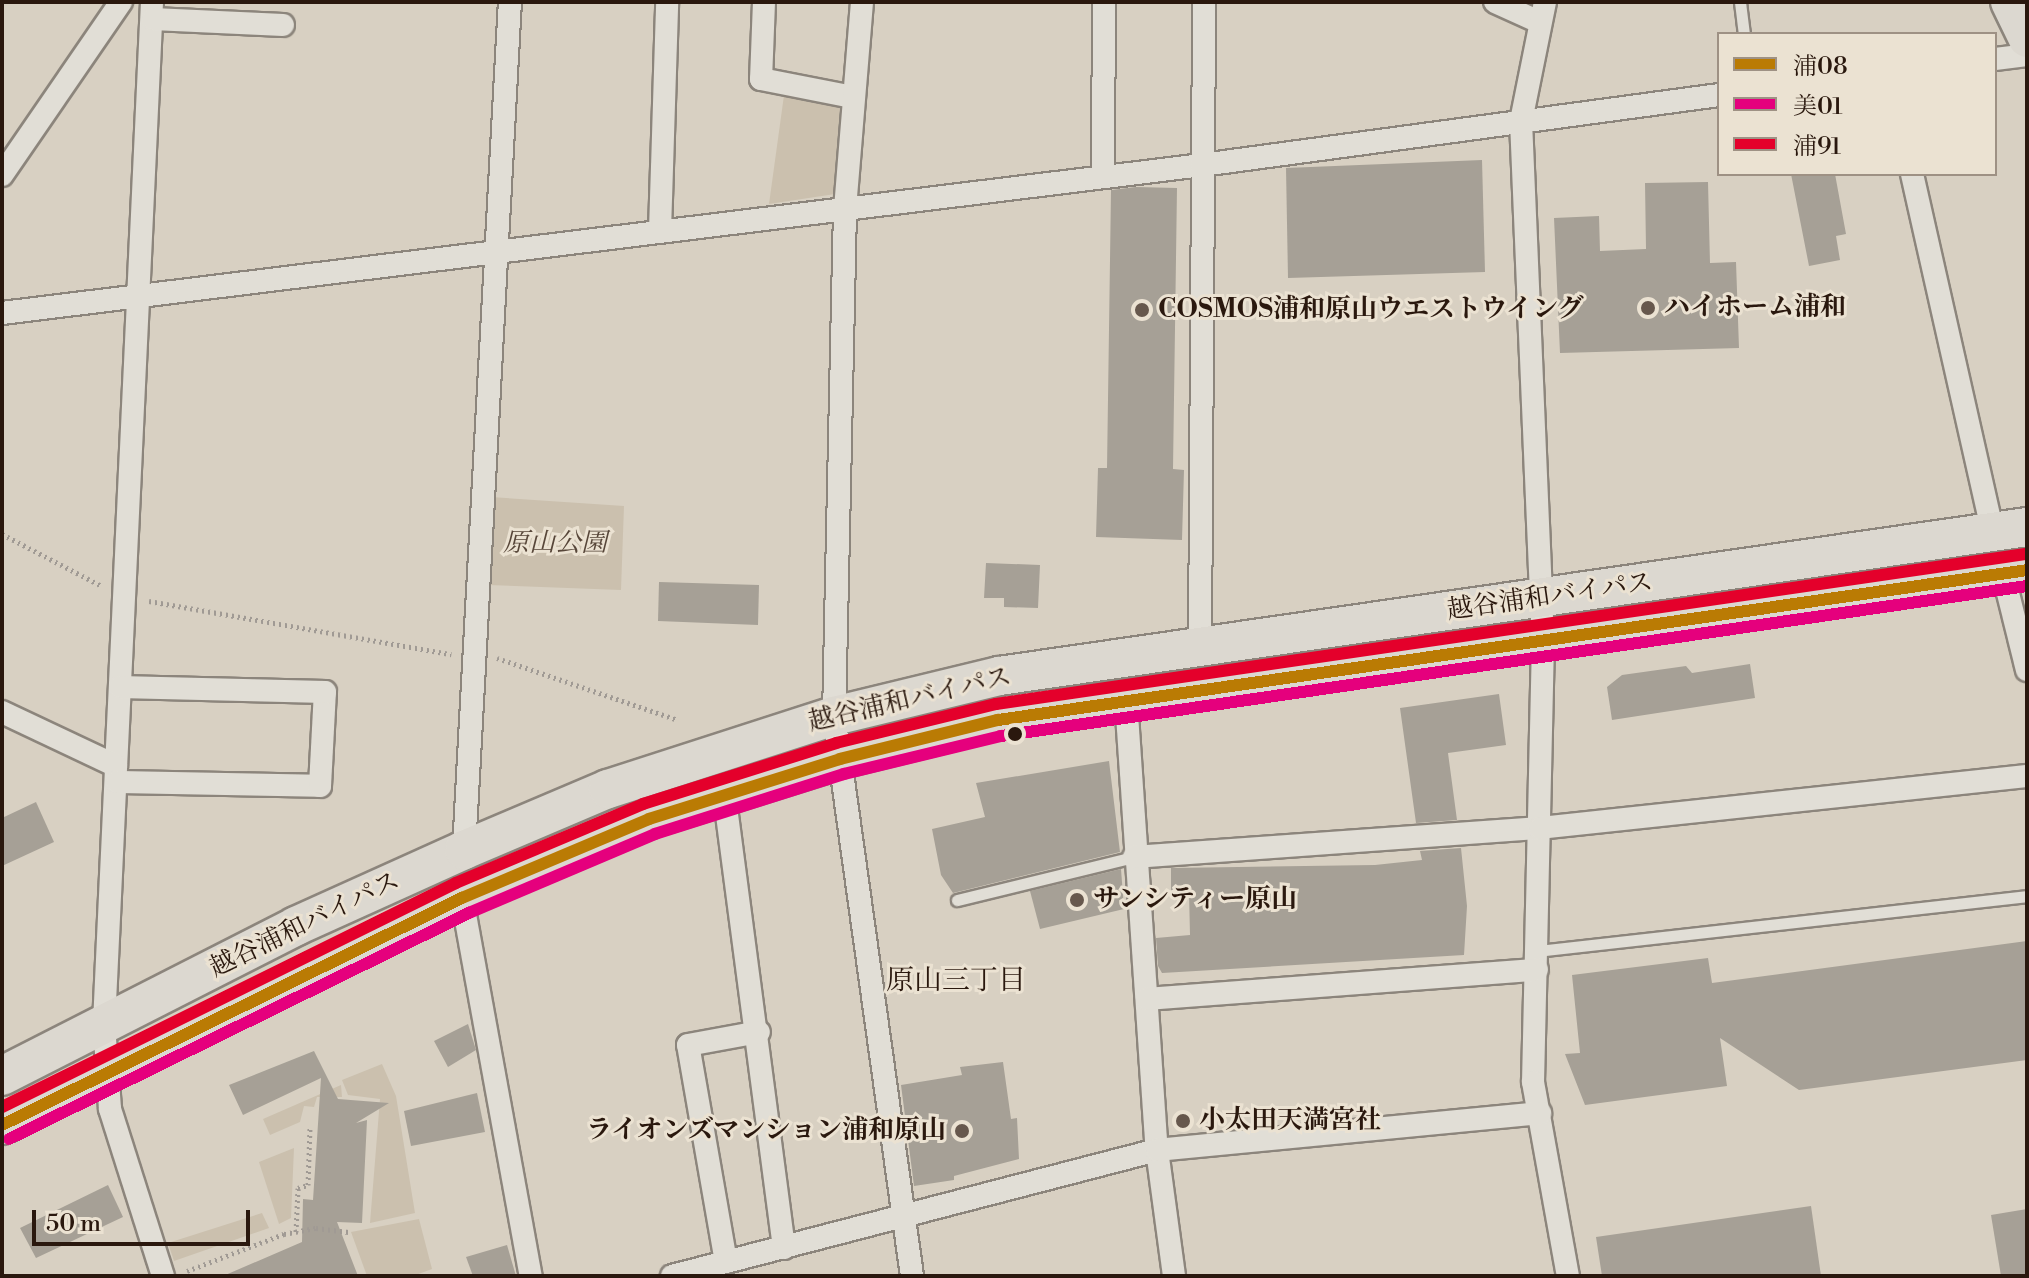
<!DOCTYPE html>
<html>
<head>
<meta charset="utf-8">
<style>
	body { margin:0 }
	#map { position:relative; width:2029px; height:1278px; overflow:hidden; background:#d8d0c2; font-family:"Libre Bodoni","Noto Serif JP",serif }
	div>[style] { position:absolute }
	[style*='--x'] { left:calc(var(--x)*1px); top:calc(var(--y)*1px); width:calc(var(--w)*1px); rotate:calc(var(--a)*1deg) }
	.green>* { inset:0; background:#cbc0ae }
	.building>* { inset:0; background:#a6a096 }
	.path>* { height:5px; margin-top:-2.5px; transform-origin:0; background:repeating-linear-gradient(90deg,#a09a94 0 2px,transparent 0 6px) }
	.roads { filter:drop-shadow(2px 0 #8c857c) drop-shadow(-2px 0 #8c857c) drop-shadow(0 2px #8c857c) drop-shadow(0 -2px #8c857c) }
	.service>* { height:11px; margin:-5.5px; padding:0 5.5px; transform-origin:5.5px; border-radius:5.5px; background:#e1ded6 }
	.minor>* { height:22px; margin:-11px; padding:0 11px; transform-origin:11px; border-radius:11px; background:#e1ded6 }
	.primary>* { height:36px; margin:-18px; padding:0 18px; transform-origin:18px; border-radius:18px; background:#dcd8d0 }
	.trunk>* { height:38px; margin:-19px; padding:0 19px; transform-origin:19px; border-radius:19px; background:#dcd8d0 }
	.bus-1>* { height:12px; margin:-6px; padding:0 6px; transform-origin:6px; border-radius:6px; background:#ba7b04 }
	.bus-2>* { height:12px; margin:-6px; padding:0 6px; transform-origin:6px; border-radius:6px; background:#e5007d }
	.bus-3>* { height:12px; margin:-6px; padding:0 6px; transform-origin:6px; border-radius:6px; background:#e4002b }
	.dots>* { width:22px; height:22px; translate:-50% -50%; box-sizing:border-box; border:4px solid #ebe2d2; border-radius:50% }
	span { translate:-50% -50%; white-space:nowrap; text-align:center; line-height:1.15; -webkit-text-stroke:6px #ebe2d2; paint-order:stroke }
	.poi-label { font-size:26px; color:#2a180e; font-weight:700 }
	.left { translate:0 -50%; text-align:left }
	.right { translate:-100% -50%; text-align:right }
	.park-label { font-size:26px; color:#574639; font-style:italic }
	.street-label { font-size:26px; color:#2a180e }
	.neighbourhood-label { font-size:28px; color:#2a180e }
	.frame { position:absolute; inset:0; border:4px solid #2a180e; pointer-events:none }
	.legend { position:absolute; left:1717px; top:32px; width:280px; height:144px; box-sizing:border-box; background:#ebe2d2; border:2px solid #9e9184; margin:0; padding:10px 14px; list-style:none; font-size:24px; color:#2a180e }
	.legend li { display:flex; align-items:center; gap:16px; height:40px }
	.legend b { width:40px; border:2px solid #9e9184 }
	.scale { position:absolute; left:32px; top:1210px; width:218px; height:36px; box-sizing:border-box; border:4px solid #2a180e; border-top:0; padding-left:10px; font-size:24px; line-height:28px; white-space:nowrap; color:#2a180e; -webkit-text-stroke:6px #ebe2d2; paint-order:stroke }
</style>
</head>
<body>
<div id="map">
	<div class="green">
		<i style="clip-path:polygon(785px 88px,844px 101px,835px 194px,769px 204px)"></i>
		<i style="clip-path:polygon(491px 497px,624px 506px,621px 590px,488px 585px)"></i>
		<i style="clip-path:polygon(382px 1064px,396px 1096px,415px 1213px,370px 1223px,380px 1099px,348px 1095px,342px 1080px)"></i>
		<i style="clip-path:polygon(341px 1085px,342px 1097px,317px 1097px,314px 1107px,304px 1106px,300px 1122px,270px 1135px,263px 1119px)"></i>
		<i style="clip-path:polygon(294px 1148px,291px 1218px,279px 1224px,259px 1162px)"></i>
		<i style="clip-path:polygon(262px 1213px,269px 1228px,174px 1261px,168px 1243px)"></i>
		<i style="clip-path:polygon(419px 1219px,432px 1269px,413px 1276px,367px 1276px,351px 1232px)"></i>
	</div>
	<div class="building">
		<i style="clip-path:polygon(1482px 160px,1485px 272px,1288px 278px,1286px 168px)"></i>
		<i style="clip-path:polygon(1791px 174px,1835px 174px,1846px 234px,1836px 236px,1840px 260px,1809px 266px)"></i>
		<i style="clip-path:polygon(1708px 182px,1710px 263px,1736px 262px,1739px 348px,1560px 353px,1554px 218px,1599px 216px,1600px 251px,1646px 249px,1645px 183px)"></i>
		<i style="clip-path:polygon(1136px 187px,1177px 188px,1173px 469px,1184px 470px,1182px 540px,1096px 537px,1098px 468px,1107px 468px,1111px 190px)"></i>
		<i style="clip-path:polygon(986px 563px,1040px 565px,1038px 608px,1004px 607px,1004px 598px,984px 598px)"></i>
		<i style="clip-path:polygon(659px 582px,759px 585px,758px 625px,658px 621px)"></i>
		<i style="clip-path:polygon(1750px 664px,1755px 698px,1612px 720px,1607px 687px,1622px 675px,1686px 666px,1692px 673px)"></i>
		<i style="clip-path:polygon(1499px 694px,1506px 745px,1448px 753px,1457px 820px,1416px 823px,1400px 708px)"></i>
		<i style="clip-path:polygon(1109px 761px,1120px 852px,953px 893px,941px 875px,932px 829px,985px 817px,976px 783px)"></i>
		<i style="clip-path:polygon(36px 802px,54px 842px,2px 866px,2px 818px)"></i>
		<i style="clip-path:polygon(1461px 848px,1467px 906px,1464px 955px,1162px 973px,1158px 966px,1156px 938px,1190px 935px,1189px 892px,1171px 893px,1171px 868px,1375px 865px,1422px 860px,1420px 851px)"></i>
		<i style="clip-path:polygon(1121px 869px,1124px 909px,1040px 929px,1030px 891px)"></i>
		<i style="clip-path:polygon(2027px 941px,2027px 1060px,1799px 1090px,1720px 1038px,1727px 1086px,1585px 1105px,1565px 1054px,1580px 1053px,1572px 975px,1708px 958px,1712px 983px)"></i>
		<i style="clip-path:polygon(468px 1024px,476px 1050px,448px 1067px,434px 1041px)"></i>
		<i style="clip-path:polygon(314px 1051px,338px 1099px,389px 1103px,356px 1123px,367px 1120px,362px 1223px,337px 1222px,358px 1276px,223px 1276px,302px 1242px,303px 1199px,313px 1200px,321px 1078px,243px 1115px,229px 1085px)"></i>
		<i style="clip-path:polygon(1003px 1062px,1011px 1119px,1017px 1118px,1019px 1159px,954px 1176px,954px 1180px,914px 1186px,901px 1085px,962px 1075px,960px 1067px)"></i>
		<i style="clip-path:polygon(477px 1093px,485px 1132px,411px 1146px,404px 1111px)"></i>
		<i style="clip-path:polygon(108px 1185px,123px 1217px,36px 1258px,20px 1228px)"></i>
		<i style="clip-path:polygon(1811px 1206px,1821px 1276px,1602px 1276px,1596px 1237px)"></i>
		<i style="clip-path:polygon(2027px 1209px,2027px 1276px,2001px 1276px,1991px 1215px)"></i>
		<i style="clip-path:polygon(507px 1245px,516px 1276px,473px 1276px,466px 1257px)"></i>
	</div>
	<div class="path">
		<i style="--x:2;--y:534;--w:113;--a:27.5"></i>
		<i style="--x:149;--y:601;--w:307;--a:10"></i>
		<i style="--x:497;--y:658;--w:191;--a:18.9"></i>
		<i style="--x:296;--y:1232;--w:44;--a:-87.4"></i>
		<i style="--x:298;--y:1188;--w:10;--a:-17"></i>
		<i style="--x:308;--y:1185;--w:58;--a:-88"></i>
		<i style="--x:187;--y:1271;--w:104;--a:-20.9"></i>
		<i style="--x:284;--y:1234;--w:33;--a:-11"></i>
		<i style="--x:316;--y:1228;--w:35;--a:7"></i>
	</div>
	<div class="roads">
		<div class="service">
			<i style="--x:1740;--y:2;--w:32;--a:83"></i>
			<i style="--x:957;--y:900;--w:182;--a:-13.7"></i>
			<i style="--x:1537;--y:951;--w:493;--a:-6.4"></i>
		</div>
		<div class="minor">
			<i style="--x:152;--y:2;--w:1024;--a:92.69"></i>
			<i style="--x:104;--y:1025;--w:84;--a:85.9"></i>
			<i style="--x:110;--y:1109;--w:175;--a:72.4"></i>
			<i style="--x:764;--y:2;--w:77;--a:92.2"></i>
			<i style="--x:761;--y:79;--w:94;--a:11.1"></i>
			<i style="--x:862;--y:2;--w:208;--a:94.7"></i>
			<i style="--x:845;--y:209;--w:507;--a:91.24"></i>
			<i style="--x:834;--y:716;--w:565;--a:82.07"></i>
			<i style="--x:1495;--y:2;--w:48;--a:24.4"></i>
			<i style="--x:1545;--y:2;--w:121;--a:101.4"></i>
			<i style="--x:1521;--y:121;--w:521;--a:87.58"></i>
			<i style="--x:1543;--y:642;--w:440;--a:91.3"></i>
			<i style="--x:1533;--y:1082;--w:197;--a:79.8"></i>
			<i style="--x:153;--y:19;--w:130;--a:2.6"></i>
			<i style="--x:1995;--y:59;--w:32;--a:-7"></i>
			<i style="--x:1912;--y:174;--w:367;--a:77.3"></i>
			<i style="--x:2;--y:175;--w:210;--a:-55.5"></i>
			<i style="--x:1103;--y:177;--w:175;--a:-89.7"></i>
			<i style="--x:660;--y:231;--w:229;--a:-88.2"></i>
			<i style="--x:2;--y:313;--w:1209;--a:-7.03"></i>
			<i style="--x:1202;--y:165;--w:522;--a:-7.71"></i>
			<i style="--x:2003;--y:573;--w:100;--a:76.1"></i>
			<i style="--x:1200;--y:647;--w:645;--a:-89.64"></i>
			<i style="--x:1126;--y:700;--w:451;--a:86.1"></i>
			<i style="--x:1157;--y:1150;--w:127;--a:82.3"></i>
			<i style="--x:2;--y:712;--w:126;--a:25.3"></i>
			<i style="--x:117;--y:782;--w:203;--a:1.1"></i>
			<i style="--x:320;--y:786;--w:94;--a:-87"></i>
			<i style="--x:325;--y:692;--w:205;--a:-178.6"></i>
			<i style="--x:724;--y:792;--w:460;--a:82.5"></i>
			<i style="--x:464;--y:850;--w:849;--a:-86.9"></i>
			<i style="--x:1134;--y:857;--w:407;--a:-4.1"></i>
			<i style="--x:1540;--y:828;--w:490;--a:-6.1"></i>
			<i style="--x:462;--y:898;--w:384;--a:79.7"></i>
			<i style="--x:1147;--y:999;--w:391;--a:-4.3"></i>
			<i style="--x:726;--y:1262;--w:220;--a:-99.9"></i>
			<i style="--x:688;--y:1045;--w:72;--a:-10.4"></i>
			<i style="--x:672;--y:1276;--w:501;--a:-14.56"></i>
			<i style="--x:1157;--y:1150;--w:385;--a:-5.5"></i>
		</div>
		<div class="primary">
			<i style="--x:2009;--y:2;--w:41;--a:64.1"></i>
		</div>
		<div class="trunk">
			<i style="--x:2;--y:1076;--w:330;--a:-27"></i>
			<i style="--x:296;--y:926;--w:184;--a:-24.3"></i>
			<i style="--x:464;--y:850;--w:156;--a:-23"></i>
			<i style="--x:608;--y:789;--w:237;--a:-17.9"></i>
			<i style="--x:834;--y:716;--w:170;--a:-13.6"></i>
			<i style="--x:999;--y:676;--w:1039;--a:-8.25"></i>
			<i style="--x:2;--y:1125;--w:513;--a:-26.27"></i>
			<i style="--x:462;--y:898;--w:203;--a:-22.9"></i>
			<i style="--x:649;--y:819;--w:200;--a:-17.4"></i>
			<i style="--x:840;--y:759;--w:163;--a:-13.9"></i>
			<i style="--x:998;--y:720;--w:130;--a:-8.9"></i>
			<i style="--x:1126;--y:700;--w:910;--a:-8.21"></i>
		</div>
	</div>
	<div class="bus-1">
		<i style="--x:2;--y:1125;--w:513;--a:-26.27"></i>
		<i style="--x:462;--y:898;--w:203;--a:-22.9"></i>
		<i style="--x:649;--y:819;--w:200;--a:-17.4"></i>
		<i style="--x:840;--y:759;--w:163;--a:-13.9"></i>
		<i style="--x:998;--y:720;--w:1040;--a:-8.29"></i>
	</div>
	<div class="bus-2">
		<i style="--x:9;--y:1139;--w:513;--a:-26.17"></i>
		<i style="--x:469;--y:913;--w:202;--a:-23"></i>
		<i style="--x:655;--y:834;--w:198;--a:-17.6"></i>
		<i style="--x:844;--y:774;--w:162;--a:-13.6"></i>
		<i style="--x:1001;--y:736;--w:1037;--a:-8.32"></i>
	</div>
	<div class="bus-3">
		<i style="--x:2;--y:1107;--w:506;--a:-26.26"></i>
		<i style="--x:456;--y:883;--w:203;--a:-22.9"></i>
		<i style="--x:643;--y:804;--w:202;--a:-17.5"></i>
		<i style="--x:836;--y:743;--w:165;--a:-13.7"></i>
		<i style="--x:996;--y:704;--w:1040;--a:-8.29"></i>
	</div>
	<div class="dots">
		<i style="left:1648px;top:308px;background:#67584d"></i>
		<i style="left:1142px;top:310px;background:#67584d"></i>
		<i style="left:1015px;top:734px;background:#2a180e"></i>
		<i style="left:1077px;top:900px;background:#67584d"></i>
		<i style="left:1183px;top:1121px;background:#67584d"></i>
		<i style="left:962px;top:1131px;background:#67584d"></i>
	</div>
	<div class="poi-label">
		<span class="left" style="left:1664px;top:308px">ハイホーム浦和</span>
		<span class="left" style="left:1158px;top:310px">COSMOS浦和原山ウエストウイング</span>
		<span class="left" style="left:1093px;top:900px">サンシティー原山</span>
		<span class="left" style="left:1199px;top:1121px">小太田天満宮社</span>
		<span class="right" style="left:946px;top:1131px">ライオンズマンション浦和原山</span>
	</div>
	<div class="park-label">
		<span style="left:555px;top:544px">原山公園</span>
	</div>
	<div class="street-label">
		<span style="left:1550px;top:597px;rotate:-8deg">越谷浦和バイパス</span>
		<span style="left:910px;top:700px;rotate:-13deg">越谷浦和バイパス</span>
		<span style="left:305px;top:925px;rotate:-26deg">越谷浦和バイパス</span>
	</div>
	<div class="neighbourhood-label">
		<span style="left:956px;top:981px">原山三丁目</span>
	</div>
	<div class="frame"></div>
	<ul class="legend">
	<li><b style="height:10px;background:#ba7b04"></b>浦08</li>
	<li><b style="height:10px;background:#e5007d"></b>美01</li>
	<li><b style="height:10px;background:#e4002b"></b>浦91</li>
	</ul>
	<div class="scale">50 m</div>
</div>
</body>
</html>
